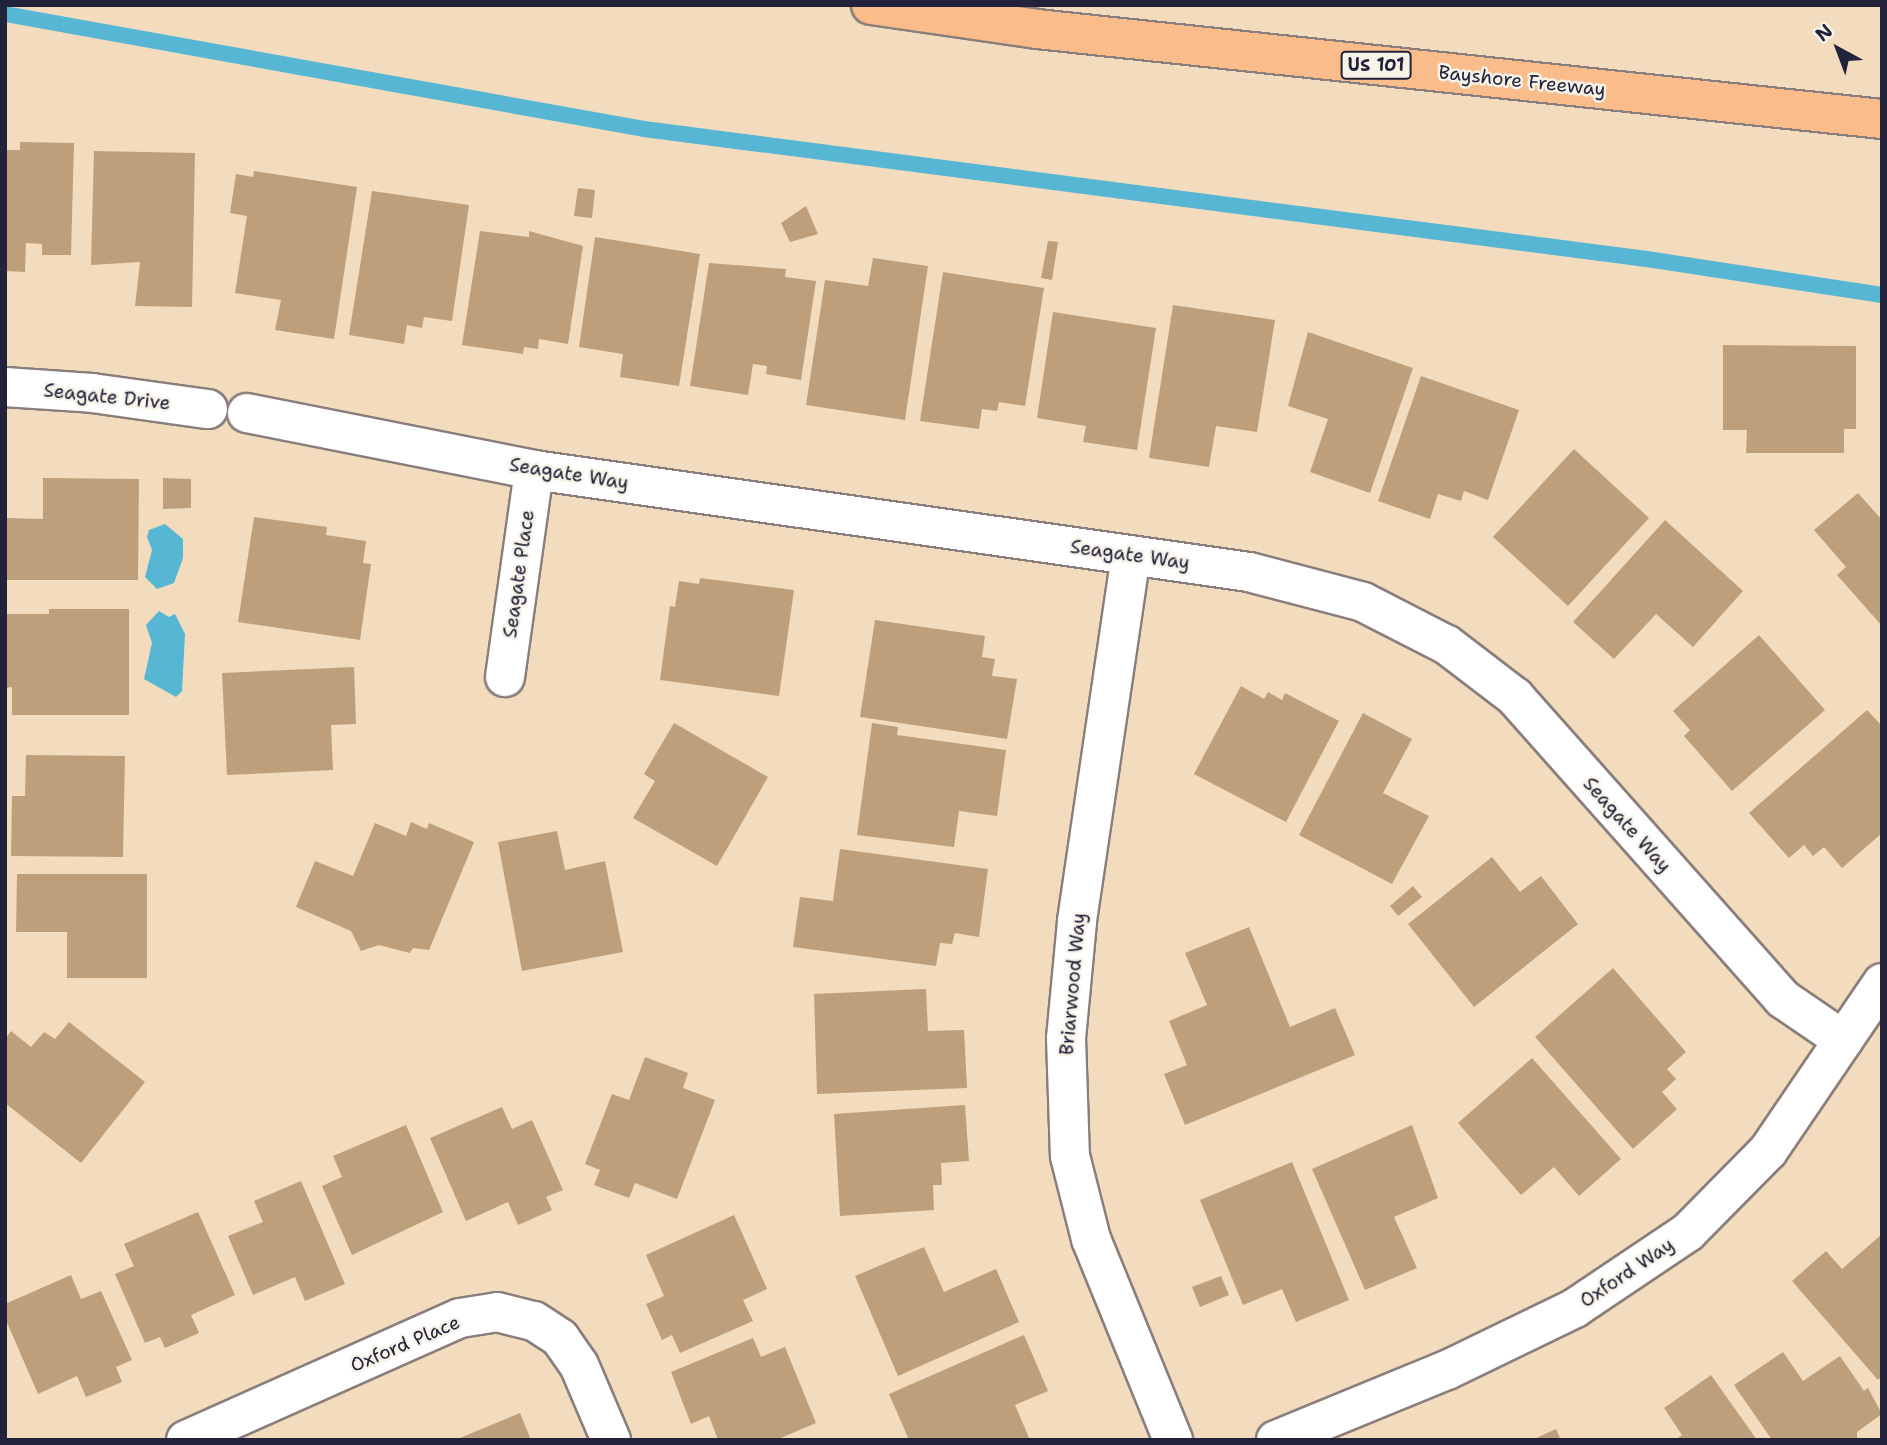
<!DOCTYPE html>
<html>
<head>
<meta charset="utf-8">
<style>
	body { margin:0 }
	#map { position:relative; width:1887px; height:1445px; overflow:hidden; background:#f3dbbd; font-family:"Shantell Sans",sans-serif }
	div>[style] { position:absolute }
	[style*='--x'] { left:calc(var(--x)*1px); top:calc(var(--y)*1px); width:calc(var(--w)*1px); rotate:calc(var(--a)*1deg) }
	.water>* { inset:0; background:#56b6d4 }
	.stream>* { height:16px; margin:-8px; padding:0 8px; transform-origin:8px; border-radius:8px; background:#56b6d4 }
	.building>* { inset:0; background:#bda07b }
	.roads { filter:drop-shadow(2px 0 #8a7e7c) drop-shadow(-2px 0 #8a7e7c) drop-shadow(0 2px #8a7e7c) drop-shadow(0 -2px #8a7e7c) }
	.minor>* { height:38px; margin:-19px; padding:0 19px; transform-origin:19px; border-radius:19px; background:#fff }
	.motorway>* { height:38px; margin:-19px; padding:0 19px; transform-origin:19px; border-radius:19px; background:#f9bc8a }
	span { translate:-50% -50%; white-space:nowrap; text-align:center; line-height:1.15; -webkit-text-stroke:5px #f7f3e8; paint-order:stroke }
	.shield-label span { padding:2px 5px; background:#f7f3e8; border:2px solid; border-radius:5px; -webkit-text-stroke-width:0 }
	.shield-label { font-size:18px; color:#22223b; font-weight:700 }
	.street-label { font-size:19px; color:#22223b }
	.frame { position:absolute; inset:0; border:7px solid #22223b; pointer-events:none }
	.north { position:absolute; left:1803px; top:14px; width:70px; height:70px; -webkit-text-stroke:5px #f7f3e8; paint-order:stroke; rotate:319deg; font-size:19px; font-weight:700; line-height:28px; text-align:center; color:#22223b }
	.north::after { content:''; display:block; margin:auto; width:24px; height:32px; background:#22223b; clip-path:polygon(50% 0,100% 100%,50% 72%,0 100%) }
</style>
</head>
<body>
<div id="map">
	<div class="water">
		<i style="clip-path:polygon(165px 524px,183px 539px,183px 558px,174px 583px,157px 589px,145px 577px,152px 550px,147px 537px,149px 530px)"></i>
		<i style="clip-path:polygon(159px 611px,169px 617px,175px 614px,185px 634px,182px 691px,176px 697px,144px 679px,152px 643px,146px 625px)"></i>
	</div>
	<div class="stream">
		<i style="--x:5;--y:14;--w:649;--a:10.2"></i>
		<i style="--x:644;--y:129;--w:1011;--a:7.39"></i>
		<i style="--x:1647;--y:259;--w:238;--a:8.7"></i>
	</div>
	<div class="building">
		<i style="clip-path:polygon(20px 142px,74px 143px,71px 255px,42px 255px,42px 244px,26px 243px,25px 272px,5px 271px,5px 150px,20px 150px)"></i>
		<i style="clip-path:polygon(94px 151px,195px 153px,192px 307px,135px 306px,140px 262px,91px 265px)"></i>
		<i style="clip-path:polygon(254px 171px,357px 187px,334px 339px,275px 330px,281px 300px,235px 293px,247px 216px,230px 213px,236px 174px,253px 177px)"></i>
		<i style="clip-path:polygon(578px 188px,595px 190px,592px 218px,574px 216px)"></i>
		<i style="clip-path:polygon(372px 191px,469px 205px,452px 321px,424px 317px,422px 328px,407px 325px,404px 344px,349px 335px)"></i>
		<i style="clip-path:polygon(806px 206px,818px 234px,790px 242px,781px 223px)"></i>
		<i style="clip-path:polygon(480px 231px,529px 237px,529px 231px,583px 246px,568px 344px,539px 339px,538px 349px,524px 347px,523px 354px,462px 345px)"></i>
		<i style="clip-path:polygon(595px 237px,700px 254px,679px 386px,620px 377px,623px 354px,579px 347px)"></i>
		<i style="clip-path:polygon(1048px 241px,1058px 242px,1052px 280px,1041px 278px)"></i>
		<i style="clip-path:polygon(873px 258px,928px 266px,905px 420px,806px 405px,825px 280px,868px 286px)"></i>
		<i style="clip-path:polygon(709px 263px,786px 269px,785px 277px,816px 281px,801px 380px,766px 374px,767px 366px,753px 364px,748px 395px,690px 386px)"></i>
		<i style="clip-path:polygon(943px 272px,1044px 288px,1025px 406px,999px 402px,997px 411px,982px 409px,979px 429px,920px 421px)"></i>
		<i style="clip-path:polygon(1173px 305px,1275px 320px,1257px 432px,1216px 426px,1209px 467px,1149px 458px)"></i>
		<i style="clip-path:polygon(1053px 312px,1156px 328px,1137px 450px,1083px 442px,1086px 426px,1037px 418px)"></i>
		<i style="clip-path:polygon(1308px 332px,1413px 368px,1370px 493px,1310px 472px,1328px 419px,1288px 406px)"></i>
		<i style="clip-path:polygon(1723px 345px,1856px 346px,1856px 429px,1844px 429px,1844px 453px,1746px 453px,1747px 430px,1723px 430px)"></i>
		<i style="clip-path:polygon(1421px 376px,1519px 410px,1488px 500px,1464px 491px,1461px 501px,1438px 494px,1430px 519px,1378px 501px)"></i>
		<i style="clip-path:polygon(1574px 449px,1649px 518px,1568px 606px,1493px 537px)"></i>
		<i style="clip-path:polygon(43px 478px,139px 479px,138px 580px,5px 580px,5px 518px,43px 519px)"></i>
		<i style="clip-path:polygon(163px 478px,191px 479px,191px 508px,163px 509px)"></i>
		<i style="clip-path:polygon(1858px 493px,1882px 520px,1882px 626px,1837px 575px,1846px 567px,1814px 530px)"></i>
		<i style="clip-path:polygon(254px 517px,327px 527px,326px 535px,366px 541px,363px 563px,371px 564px,360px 640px,238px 622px)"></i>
		<i style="clip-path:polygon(1665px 520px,1743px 591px,1693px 647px,1656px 614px,1614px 659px,1573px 622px)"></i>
		<i style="clip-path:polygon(700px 578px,794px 590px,779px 696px,660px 680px,670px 606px,675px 607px,679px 581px,699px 584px)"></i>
		<i style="clip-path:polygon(49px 609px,129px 609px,129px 715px,12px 715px,12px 687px,5px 688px,5px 614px,49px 614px)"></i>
		<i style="clip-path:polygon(875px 620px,985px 636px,982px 657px,995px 659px,992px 676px,1017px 679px,1007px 739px,860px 717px)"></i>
		<i style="clip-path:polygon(1759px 635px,1825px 710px,1732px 791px,1684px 736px,1690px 730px,1673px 711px)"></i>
		<i style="clip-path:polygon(354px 667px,356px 724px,331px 725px,333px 770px,227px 775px,222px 673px)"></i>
		<i style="clip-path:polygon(1241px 686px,1264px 699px,1268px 692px,1282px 700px,1285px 693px,1339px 721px,1286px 822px,1194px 774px)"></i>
		<i style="clip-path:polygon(1867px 710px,1882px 726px,1882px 833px,1842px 868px,1824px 847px,1813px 856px,1804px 845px,1789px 858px,1749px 813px)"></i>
		<i style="clip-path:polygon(1363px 713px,1412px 739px,1383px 793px,1429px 816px,1392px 884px,1299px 835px)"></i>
		<i style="clip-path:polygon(674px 723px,768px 777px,717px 866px,633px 818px,655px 781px,644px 774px)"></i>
		<i style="clip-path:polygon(872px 723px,898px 727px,897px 735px,1006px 750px,997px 816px,959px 811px,954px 847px,857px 835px)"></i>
		<i style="clip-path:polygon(26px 755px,125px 756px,123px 857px,11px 856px,12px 796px,25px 796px)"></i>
		<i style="clip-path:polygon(411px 822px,427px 829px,429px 823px,474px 842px,429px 950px,413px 948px,410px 953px,379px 945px,361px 951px,351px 931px,296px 907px,315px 861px,353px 876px,375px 823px,406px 836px)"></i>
		<i style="clip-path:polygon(557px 831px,565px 870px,605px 861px,623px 952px,522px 971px,498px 842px)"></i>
		<i style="clip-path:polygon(840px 849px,988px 869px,979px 937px,955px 933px,952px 944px,940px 943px,936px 966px,793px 947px,800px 897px,833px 901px)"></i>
		<i style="clip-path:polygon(1492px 857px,1520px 892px,1541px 876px,1578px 924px,1474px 1007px,1408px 924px)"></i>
		<i style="clip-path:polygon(17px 874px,147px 874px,147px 978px,67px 978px,67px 932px,16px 932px)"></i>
		<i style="clip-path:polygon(1413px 886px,1422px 897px,1398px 916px,1390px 906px)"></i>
		<i style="clip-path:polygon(1249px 927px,1290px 1027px,1335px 1008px,1355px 1055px,1185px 1125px,1164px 1074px,1187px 1065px,1169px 1021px,1207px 1005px,1185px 953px)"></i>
		<i style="clip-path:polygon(1613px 968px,1686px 1052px,1667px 1069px,1676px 1079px,1662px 1092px,1677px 1109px,1633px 1149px,1535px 1037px)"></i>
		<i style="clip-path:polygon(926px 989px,928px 1031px,964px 1030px,967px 1088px,817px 1094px,814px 994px)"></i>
		<i style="clip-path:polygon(69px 1022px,145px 1082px,81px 1163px,5px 1103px,5px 1039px,11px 1031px,31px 1047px,44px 1032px,55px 1039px)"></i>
		<i style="clip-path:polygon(645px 1057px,688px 1073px,683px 1088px,715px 1100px,677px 1199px,635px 1183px,629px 1198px,594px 1185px,600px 1170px,585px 1164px,612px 1094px,629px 1100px)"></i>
		<i style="clip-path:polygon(1532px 1058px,1621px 1159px,1579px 1196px,1554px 1167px,1521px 1195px,1458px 1123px)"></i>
		<i style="clip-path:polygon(965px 1105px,969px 1161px,941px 1163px,942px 1185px,933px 1185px,934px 1210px,840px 1216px,834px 1114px)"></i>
		<i style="clip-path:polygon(502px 1107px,512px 1129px,532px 1120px,563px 1190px,546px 1197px,552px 1210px,518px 1225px,508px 1202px,466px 1221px,430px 1138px)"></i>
		<i style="clip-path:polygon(406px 1125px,443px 1212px,352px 1255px,322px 1186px,342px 1177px,333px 1156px)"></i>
		<i style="clip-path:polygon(1412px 1125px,1438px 1198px,1394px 1217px,1417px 1268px,1365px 1290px,1312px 1169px)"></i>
		<i style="clip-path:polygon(1292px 1162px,1349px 1300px,1296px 1322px,1282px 1289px,1243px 1305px,1200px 1200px)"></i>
		<i style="clip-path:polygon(301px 1181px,345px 1284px,305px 1301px,295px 1277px,253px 1295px,228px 1236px,263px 1222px,254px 1201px)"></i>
		<i style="clip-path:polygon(198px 1212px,235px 1295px,191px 1315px,199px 1333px,165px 1348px,160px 1337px,145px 1343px,115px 1274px,134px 1266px,124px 1244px)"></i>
		<i style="clip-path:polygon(734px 1215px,767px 1289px,743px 1300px,753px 1321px,680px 1353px,672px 1335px,662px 1340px,646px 1304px,664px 1296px,646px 1255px)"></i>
		<i style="clip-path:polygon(1882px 1234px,1882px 1376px,1878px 1380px,1792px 1281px,1826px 1251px,1842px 1269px)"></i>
		<i style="clip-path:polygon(924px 1247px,944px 1292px,996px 1269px,1019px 1322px,898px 1376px,855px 1276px)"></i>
		<i style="clip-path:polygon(71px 1275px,81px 1299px,101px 1291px,132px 1360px,116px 1367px,122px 1382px,86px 1397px,77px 1376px,38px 1394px,5px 1318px,5px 1304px)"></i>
		<i style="clip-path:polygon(1221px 1276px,1229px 1295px,1200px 1307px,1192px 1287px)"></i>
		<i style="clip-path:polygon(1024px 1335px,1048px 1391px,1015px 1405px,1030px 1440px,909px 1440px,889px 1394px)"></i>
		<i style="clip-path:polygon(753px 1338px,761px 1357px,785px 1347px,816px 1423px,776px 1440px,718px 1440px,709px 1416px,691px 1424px,671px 1372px)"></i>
		<i style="clip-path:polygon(1783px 1352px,1803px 1381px,1840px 1356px,1864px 1391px,1868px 1388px,1882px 1414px,1857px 1432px,1857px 1440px,1772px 1440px,1734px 1385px)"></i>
		<i style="clip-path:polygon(1711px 1375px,1757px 1440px,1675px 1440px,1682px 1435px,1664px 1408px)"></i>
		<i style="clip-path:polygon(520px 1413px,531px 1440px,455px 1440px)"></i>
		<i style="clip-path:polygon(1556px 1429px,1561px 1440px,1532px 1440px)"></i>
	</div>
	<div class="roads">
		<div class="minor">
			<i style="--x:5;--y:387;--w:87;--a:3.9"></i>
			<i style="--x:92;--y:393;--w:117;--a:7.9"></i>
			<i style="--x:247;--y:413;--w:293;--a:11.2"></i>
			<i style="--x:534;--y:470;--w:722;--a:8.12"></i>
			<i style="--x:1249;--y:572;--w:118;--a:14.7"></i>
			<i style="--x:1363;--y:602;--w:94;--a:27.1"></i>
			<i style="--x:1447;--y:645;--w:86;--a:37.4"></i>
			<i style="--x:1515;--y:697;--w:404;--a:48.4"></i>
			<i style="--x:1783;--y:999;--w:73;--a:34.3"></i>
			<i style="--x:1131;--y:555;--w:371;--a:98.4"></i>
			<i style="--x:1077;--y:922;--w:117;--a:95.4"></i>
			<i style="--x:1066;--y:1038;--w:118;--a:88.1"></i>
			<i style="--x:1070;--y:1156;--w:86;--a:75.8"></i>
			<i style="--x:1091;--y:1239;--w:217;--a:67.8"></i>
			<i style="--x:505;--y:677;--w:209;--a:-82"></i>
			<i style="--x:186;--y:1440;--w:300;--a:-24"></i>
			<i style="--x:460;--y:1318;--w:37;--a:-9"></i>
			<i style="--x:497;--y:1312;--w:38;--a:14"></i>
			<i style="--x:534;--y:1321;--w:31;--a:33"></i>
			<i style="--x:560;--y:1338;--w:33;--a:55"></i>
			<i style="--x:579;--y:1365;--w:82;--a:66.9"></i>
			<i style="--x:1276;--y:1440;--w:185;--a:-22.3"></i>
			<i style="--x:1447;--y:1370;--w:142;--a:-25.8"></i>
			<i style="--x:1575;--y:1308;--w:136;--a:-33.9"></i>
			<i style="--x:1688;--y:1232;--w:114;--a:-45.4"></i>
			<i style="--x:1768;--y:1151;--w:203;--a:-55.8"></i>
		</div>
		<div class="motorway">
			<i style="--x:871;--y:5;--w:168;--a:8.2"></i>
			<i style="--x:1037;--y:29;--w:850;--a:6.08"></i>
		</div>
	</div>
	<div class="shield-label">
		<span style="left:1376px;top:65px">US 101</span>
	</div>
	<div class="street-label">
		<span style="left:1522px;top:81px;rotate:6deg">Bayshore Freeway</span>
		<span style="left:107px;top:397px;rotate:6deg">Seagate Drive</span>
		<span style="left:569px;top:474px;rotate:9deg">Seagate Way</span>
		<span style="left:1130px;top:555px;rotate:8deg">Seagate Way</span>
		<span style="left:519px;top:574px;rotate:-82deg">Seagate Place</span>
		<span style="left:1627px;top:825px;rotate:48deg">Seagate Way</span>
		<span style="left:1073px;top:984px;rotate:-85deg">Briarwood Way</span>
		<span style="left:1627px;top:1273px;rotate:-34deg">Oxford Way</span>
		<span style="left:405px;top:1344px;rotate:-23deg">Oxford Place</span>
	</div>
	<div class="frame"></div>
	<div class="north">N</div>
</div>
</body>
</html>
